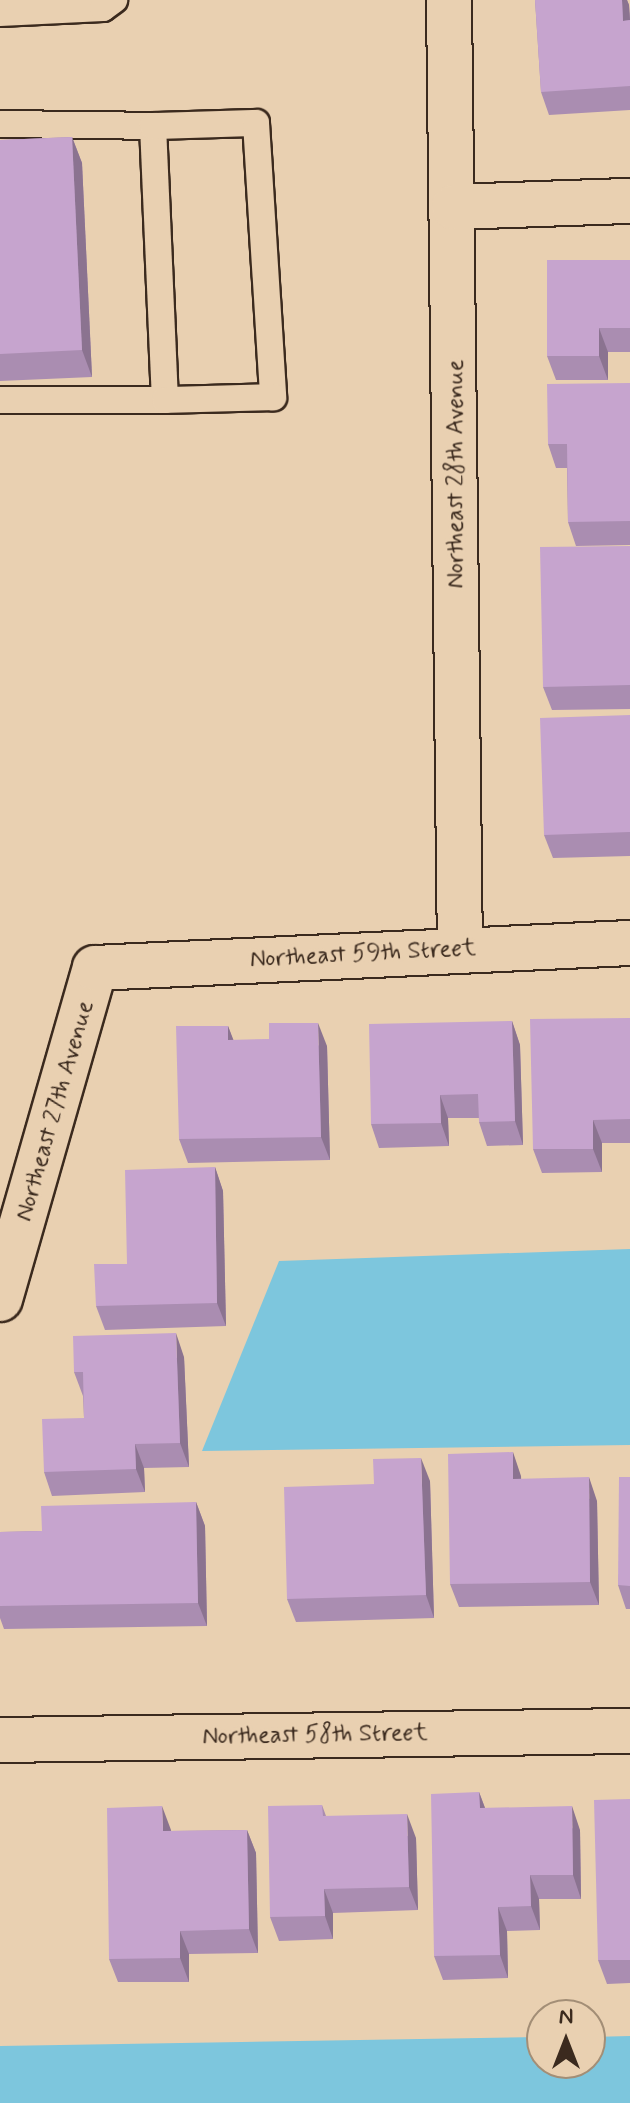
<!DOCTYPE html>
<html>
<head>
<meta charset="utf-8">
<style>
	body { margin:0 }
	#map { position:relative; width:630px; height:2103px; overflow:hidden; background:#e9d0b1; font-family:Mynerve,sans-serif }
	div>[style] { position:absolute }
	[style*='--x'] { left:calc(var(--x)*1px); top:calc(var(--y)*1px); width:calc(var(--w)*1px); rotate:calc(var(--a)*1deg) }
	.water>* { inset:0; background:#7dc6dd }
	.roads { filter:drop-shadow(2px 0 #3b2a1e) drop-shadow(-2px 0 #3b2a1e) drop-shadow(0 2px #3b2a1e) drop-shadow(0 -2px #3b2a1e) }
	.service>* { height:26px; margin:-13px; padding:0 13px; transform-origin:13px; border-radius:13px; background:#e9d0b1 }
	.minor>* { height:44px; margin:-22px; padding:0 22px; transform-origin:22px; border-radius:22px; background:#e9d0b1 }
	.wall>* { inset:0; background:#aa8db1 }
	.shaded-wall>* { inset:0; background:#8b7390 }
	.building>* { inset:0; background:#c6a4ce }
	span { translate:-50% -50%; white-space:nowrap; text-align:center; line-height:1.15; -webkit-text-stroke:6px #e9d0b1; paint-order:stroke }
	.street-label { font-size:24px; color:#3b2a1e }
	.north { position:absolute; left:526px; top:1999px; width:80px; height:80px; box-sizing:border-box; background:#e9d0b1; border:2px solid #a38e76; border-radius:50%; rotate:0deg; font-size:22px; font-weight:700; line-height:32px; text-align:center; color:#3b2a1e }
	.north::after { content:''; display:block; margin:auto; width:28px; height:36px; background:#3b2a1e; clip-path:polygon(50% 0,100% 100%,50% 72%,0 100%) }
</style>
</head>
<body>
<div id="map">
	<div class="water">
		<i style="clip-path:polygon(630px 1249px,630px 1445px,202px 1451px,279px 1261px)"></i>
		<i style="clip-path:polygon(630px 2036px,630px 2103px,0 2103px,0 2046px,542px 2037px,542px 2063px,590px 2063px,590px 2037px)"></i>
	</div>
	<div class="roads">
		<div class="service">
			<i style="--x:0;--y:13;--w:103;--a:-2.8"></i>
			<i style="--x:103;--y:8;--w:14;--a:-36"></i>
			<i style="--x:0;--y:124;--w:153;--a:0.7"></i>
			<i style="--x:153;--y:126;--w:274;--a:87.5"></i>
			<i style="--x:165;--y:400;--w:165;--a:180"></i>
			<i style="--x:153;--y:126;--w:103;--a:-1.7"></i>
			<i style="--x:256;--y:123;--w:275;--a:86.4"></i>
			<i style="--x:273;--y:397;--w:108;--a:178.4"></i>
		</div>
		<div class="minor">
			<i style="--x:449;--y:0;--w:948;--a:89.34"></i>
			<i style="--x:454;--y:207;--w:176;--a:-2"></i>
			<i style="--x:0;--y:1299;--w:344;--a:-74"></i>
			<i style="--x:95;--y:968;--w:536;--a:-2.68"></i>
			<i style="--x:0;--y:1740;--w:630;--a:-0.82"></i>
		</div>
	</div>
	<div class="wall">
		<i style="clip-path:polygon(535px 0,627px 0,629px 5px,630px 20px,630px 110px,549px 115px,541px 92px)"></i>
		<i style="clip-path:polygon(72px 137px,82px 163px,92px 377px,0 381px,0 140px)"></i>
		<i style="clip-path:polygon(630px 260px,630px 352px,608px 352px,608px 380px,556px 380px,547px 356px)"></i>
		<i style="clip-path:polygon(630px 383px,630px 545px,576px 546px,568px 522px,567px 468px,556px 468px,548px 444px)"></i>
		<i style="clip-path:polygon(630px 546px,630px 709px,552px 710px,543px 687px)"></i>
		<i style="clip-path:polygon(630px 715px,630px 856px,553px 858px,544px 835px)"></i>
		<i style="clip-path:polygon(630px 1018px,630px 1143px,602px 1143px,602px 1172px,542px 1173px,533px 1149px)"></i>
		<i style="clip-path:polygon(512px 1021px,520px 1045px,523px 1145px,487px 1146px,479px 1122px,479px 1118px,448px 1118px,449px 1146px,379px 1148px,371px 1124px)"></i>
		<i style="clip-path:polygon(228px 1026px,233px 1040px,327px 1046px,330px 1160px,188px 1163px,179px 1139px)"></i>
		<i style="clip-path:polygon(215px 1167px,223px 1191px,226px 1326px,105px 1330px,96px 1306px)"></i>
		<i style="clip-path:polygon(184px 1357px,189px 1467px,144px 1468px,145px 1492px,52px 1496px,44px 1472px,84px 1418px,83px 1396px,74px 1372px)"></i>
		<i style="clip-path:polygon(521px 1476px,521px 1479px,597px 1501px,599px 1605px,459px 1607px,450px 1584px)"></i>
		<i style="clip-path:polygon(630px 1477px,630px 1609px,626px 1609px,618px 1585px)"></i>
		<i style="clip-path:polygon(430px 1481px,434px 1618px,296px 1622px,287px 1599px)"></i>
		<i style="clip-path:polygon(196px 1502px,205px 1526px,207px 1626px,4px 1629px,0 1618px,0 1532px,42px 1531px)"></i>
		<i style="clip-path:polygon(479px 1792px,485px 1808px,580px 1830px,581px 1899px,539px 1899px,540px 1930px,507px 1931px,508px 1978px,443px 1980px,434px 1956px)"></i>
		<i style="clip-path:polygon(630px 1799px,630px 1983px,607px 1984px,598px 1960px)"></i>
		<i style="clip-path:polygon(322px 1805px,326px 1816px,416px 1838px,418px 1910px,333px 1913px,333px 1939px,279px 1941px,270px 1917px)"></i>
		<i style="clip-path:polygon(247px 1830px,256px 1853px,258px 1953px,189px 1954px,189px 1982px,118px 1982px,109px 1959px,171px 1831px)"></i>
	</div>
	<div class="shaded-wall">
		<i style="clip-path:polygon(622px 0,627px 0,629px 5px,630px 20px,623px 21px)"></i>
		<i style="clip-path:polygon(72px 137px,82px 163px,92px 377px,82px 350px)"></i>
		<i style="clip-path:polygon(599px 328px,608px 352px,608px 380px,599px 356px)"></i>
		<i style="clip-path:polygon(512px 1021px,520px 1045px,523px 1145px,515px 1121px)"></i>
		<i style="clip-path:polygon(318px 1023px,327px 1046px,330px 1160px,321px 1137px)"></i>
		<i style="clip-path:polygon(228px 1026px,237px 1049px,228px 1040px)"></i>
		<i style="clip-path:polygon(440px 1095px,448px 1118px,449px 1146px,441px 1123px)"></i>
		<i style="clip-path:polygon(593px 1120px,602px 1143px,602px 1172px,593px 1149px)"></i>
		<i style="clip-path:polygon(215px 1167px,223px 1191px,226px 1326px,217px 1303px)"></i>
		<i style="clip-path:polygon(176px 1333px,184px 1357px,189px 1467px,180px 1443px)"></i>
		<i style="clip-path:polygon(135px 1444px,144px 1468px,145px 1492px,136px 1469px)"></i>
		<i style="clip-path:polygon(513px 1452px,521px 1476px,522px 1503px,513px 1479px)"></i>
		<i style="clip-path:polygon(421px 1458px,430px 1481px,434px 1618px,426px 1595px)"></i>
		<i style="clip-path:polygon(589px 1477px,597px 1501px,599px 1605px,590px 1582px)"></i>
		<i style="clip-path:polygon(196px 1502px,205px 1526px,207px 1626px,198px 1603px)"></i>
		<i style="clip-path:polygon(479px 1792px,488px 1816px,480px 1808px)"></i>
		<i style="clip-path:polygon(162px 1806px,171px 1830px,172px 1855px,163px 1831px)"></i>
		<i style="clip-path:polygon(572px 1806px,580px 1830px,581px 1899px,573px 1875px)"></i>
		<i style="clip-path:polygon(407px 1814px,416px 1838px,418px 1910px,409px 1887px)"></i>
		<i style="clip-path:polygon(247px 1830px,256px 1853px,258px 1953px,249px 1929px)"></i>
		<i style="clip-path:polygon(530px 1875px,539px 1899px,540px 1930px,531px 1906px)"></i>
		<i style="clip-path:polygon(324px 1889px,333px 1913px,333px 1939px,325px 1916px)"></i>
		<i style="clip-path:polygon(498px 1907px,507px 1931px,508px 1978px,500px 1955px)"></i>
		<i style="clip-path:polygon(180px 1931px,189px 1954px,189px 1982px,180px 1958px)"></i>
	</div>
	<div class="building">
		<i style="clip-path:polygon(535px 0,622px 0,623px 21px,630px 20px,630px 86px,541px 92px)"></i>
		<i style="clip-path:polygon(72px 137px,82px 350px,0 354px,0 140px)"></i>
		<i style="clip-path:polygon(547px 260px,630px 260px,630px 328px,599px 328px,599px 356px,547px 356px)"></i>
		<i style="clip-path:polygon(630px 383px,630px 521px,568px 522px,567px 444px,548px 444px,547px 384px)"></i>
		<i style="clip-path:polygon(630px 546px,630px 685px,543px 687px,540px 547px)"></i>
		<i style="clip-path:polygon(630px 715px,630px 832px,544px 835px,540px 718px)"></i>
		<i style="clip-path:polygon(630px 1018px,630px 1119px,593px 1120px,593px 1149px,533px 1149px,530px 1019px)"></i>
		<i style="clip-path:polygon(512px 1021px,515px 1121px,479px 1122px,478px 1094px,440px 1095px,441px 1123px,371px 1124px,369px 1024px)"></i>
		<i style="clip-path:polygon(269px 1023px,318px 1023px,321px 1137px,179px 1139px,176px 1026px,228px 1026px,228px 1040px,269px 1039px)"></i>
		<i style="clip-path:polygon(215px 1167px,217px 1303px,96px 1306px,94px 1264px,127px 1264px,125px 1170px)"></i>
		<i style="clip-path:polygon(176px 1333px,180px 1443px,135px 1444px,136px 1469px,44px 1472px,42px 1419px,84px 1418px,83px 1372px,74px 1372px,73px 1336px)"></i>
		<i style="clip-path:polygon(513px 1452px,513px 1479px,589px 1477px,590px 1582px,450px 1584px,448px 1454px)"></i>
		<i style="clip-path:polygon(421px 1458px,426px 1595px,287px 1599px,284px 1487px,374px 1484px,373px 1459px)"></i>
		<i style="clip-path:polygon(619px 1477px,630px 1477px,630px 1586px,618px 1585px)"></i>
		<i style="clip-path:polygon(196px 1502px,198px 1603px,0 1606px,0 1532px,42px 1531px,41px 1506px)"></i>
		<i style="clip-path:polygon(479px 1792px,480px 1808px,572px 1806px,573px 1875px,530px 1875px,531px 1906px,498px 1907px,500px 1955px,434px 1956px,431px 1794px)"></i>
		<i style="clip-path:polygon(630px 1799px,630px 1960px,598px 1960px,594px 1800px)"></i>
		<i style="clip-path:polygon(322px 1805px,323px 1816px,407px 1814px,409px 1887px,324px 1889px,325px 1916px,270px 1917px,268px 1806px)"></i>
		<i style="clip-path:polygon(162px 1806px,163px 1831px,247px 1830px,249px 1929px,180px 1931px,180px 1958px,109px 1959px,107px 1808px)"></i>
	</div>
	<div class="street-label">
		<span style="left:456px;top:474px;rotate:-90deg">Northeast 28th Avenue</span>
		<span style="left:363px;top:954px;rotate:-3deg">Northeast 59th Street</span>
		<span style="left:55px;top:1111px;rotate:-74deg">Northeast 27th Avenue</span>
		<span style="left:315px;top:1735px;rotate:-1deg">Northeast 58th Street</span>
	</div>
	<div class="north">N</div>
</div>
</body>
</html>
